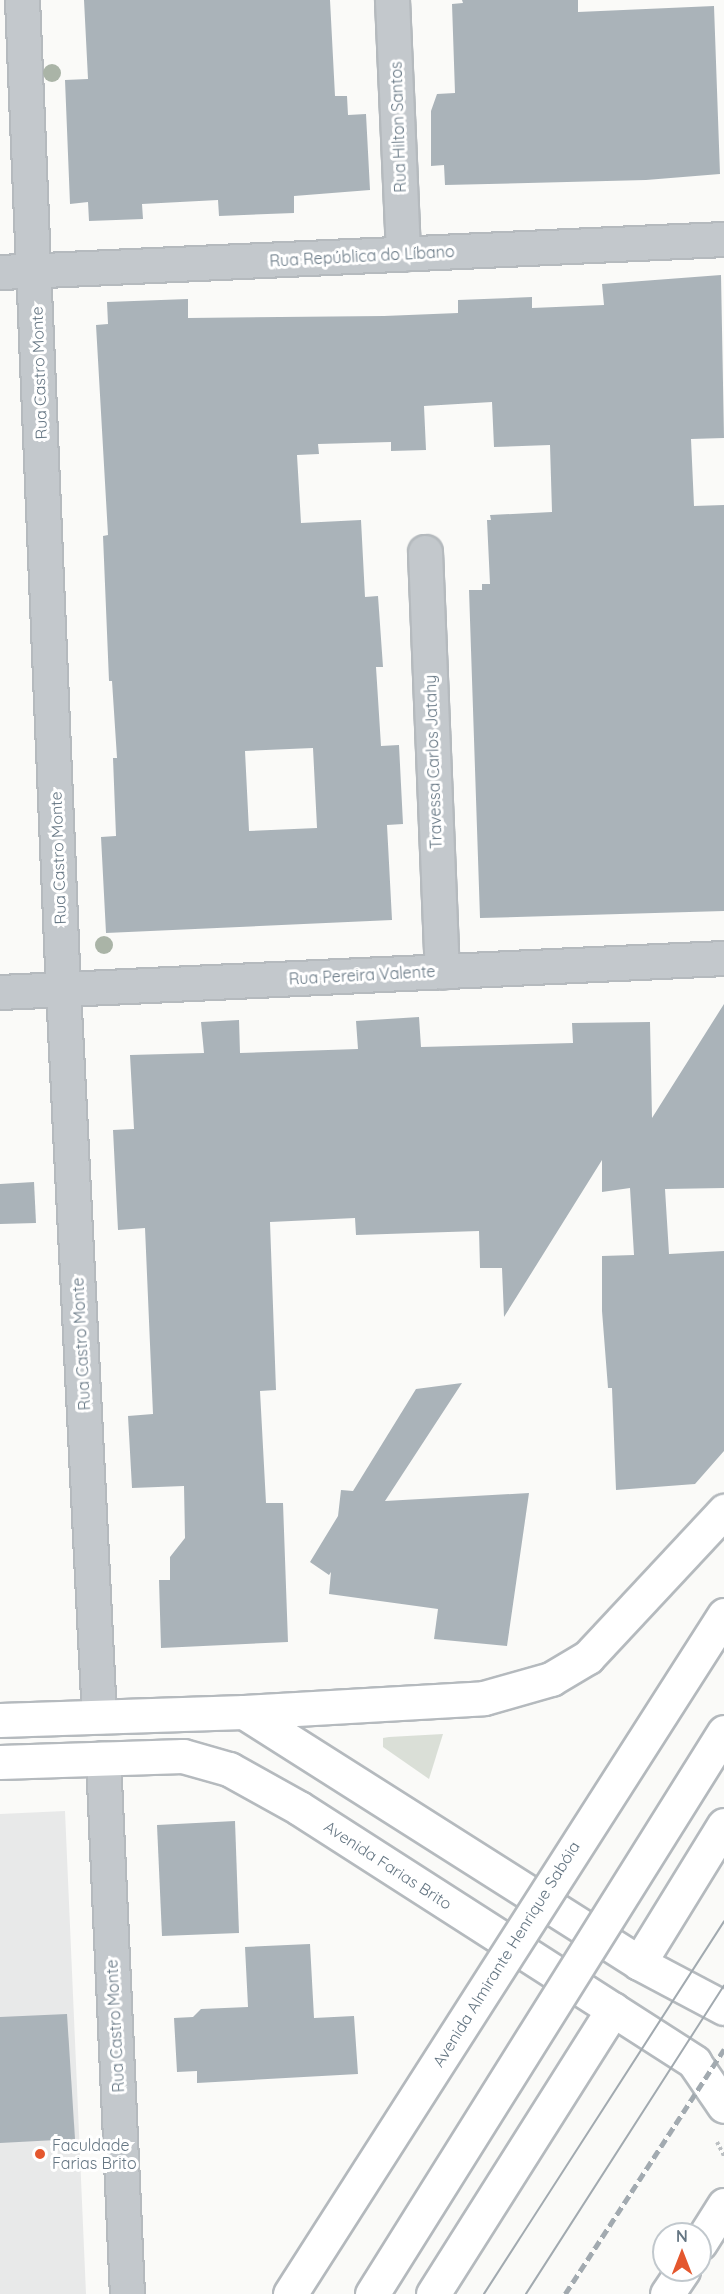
<!DOCTYPE html>
<html>
<head>
<meta charset="utf-8">
<style>
	body { margin:0 }
	#map { position:relative; width:724px; height:2294px; overflow:hidden; background:#fafaf8; font-family:Quicksand,sans-serif }
	div>[style] { position:absolute }
	[style*='--x'] { left:calc(var(--x)*1px); top:calc(var(--y)*1px); width:calc(var(--w)*1px); rotate:calc(var(--a)*1deg) }
	.built>* { inset:0; background:#e8e9e9 }
	.green>* { inset:0; background:#dadfd7 }
	.building>* { inset:0; background:#aab3b9 }
	.path>* { height:4px; margin-top:-2px; transform-origin:0; background:repeating-linear-gradient(90deg,#bbbfc2 0 3px,transparent 0 6px) }
	.roads { filter:drop-shadow(2px 0 #b5babe) drop-shadow(-2px 0 #b5babe) drop-shadow(0 2px #b5babe) drop-shadow(0 -2px #b5babe) }
	.minor>* { height:33px; margin:-16.5px; padding:0 16.5px; transform-origin:16.5px; border-radius:16.5px; background:#c3c8cc }
	.major>* { height:33px; margin:-16.5px; padding:0 16.5px; transform-origin:16.5px; border-radius:16.5px; background:#fff }
	.highway>* { height:33px; margin:-16.5px; padding:0 16.5px; transform-origin:16.5px; border-radius:16.5px; background:#fff }
	.tram>* { height:1.5px; margin:-0.75px; padding:0 0.75px; transform-origin:0.75px; border-radius:0.75px; background:#a2aab0 }
	.rail>* { height:4.5px; margin-top:-2.25px; transform-origin:0; background:repeating-linear-gradient(90deg,#a2aab0 0 9px,transparent 0 13.5px) }
	.bridges { filter:drop-shadow(2px 0 #b4b9bd) drop-shadow(-2px 0 #b4b9bd) drop-shadow(0 2px #b4b9bd) drop-shadow(0 -2px #b4b9bd) }
	.highway-bridge>* { height:33px; margin:-16.5px; padding:0 16.5px; transform-origin:16.5px; border-radius:16.5px; background:#fff }
	.trees>* { width:18px; height:18px; margin:-9px; border-radius:50%; background:#aab4a7 }
	.dots>* { width:16px; height:16px; translate:-50% -50%; box-sizing:border-box; border:3px solid #fff; border-radius:50% }
	span { translate:-50% -50%; white-space:nowrap; text-align:center; line-height:1.15; -webkit-text-stroke:6px #fff; paint-order:stroke }
	.street-label { font-size:16px; color:#657683 }
	.poi-label { font-size:16px; color:#657683 }
	.left { translate:0 -50%; text-align:left }
	.north { position:absolute; left:652px; top:2222px; width:60px; height:60px; box-sizing:border-box; background:#fff; border:2px solid #c1c8cd; border-radius:50%; rotate:0deg; font-size:16px; font-weight:700; line-height:24px; text-align:center; color:#657683 }
	.north::after { content:''; display:block; margin:auto; width:21px; height:27px; background:#e4572e; clip-path:polygon(50% 0,100% 100%,50% 72%,0 100%) }
</style>
</head>
<body>
<div id="map">
	<div class="built">
		<i style="clip-path:polygon(65px 1811px,86px 2294px,0 2294px,0 1814px)"></i>
	</div>
	<div class="green">
		<i style="clip-path:polygon(443px 1734px,429px 1779px,383px 1747px,383px 1738px,389px 1737px)"></i>
	</div>
	<div class="building">
		<i style="clip-path:polygon(84px 0,330px 0,335px 96px,347px 96px,348px 115px,366px 114px,370px 190px,294px 196px,294px 213px,219px 216px,218px 200px,142px 204px,143px 219px,89px 221px,88px 202px,70px 204px,65px 80px,88px 79px)"></i>
		<i style="clip-path:polygon(462px 0,578px 0,578px 12px,714px 6px,720px 174px,646px 180px,445px 185px,444px 165px,431px 166px,431px 111px,437px 94px,455px 93px,452px 4px,463px 3px)"></i>
		<i style="clip-path:polygon(evenodd,721px 275px,724px 438px,691px 439px,694px 506px,724px 505px,724px 911px,480px 918px,469px 590px,482px 590px,482px 584px,490px 584px,487px 520px,491px 520px,490px 515px,552px 512px,550px 445px,494px 447px,492px 402px,424px 406px,426px 450px,391px 451px,391px 442px,318px 444px,319px 454px,297px 455px,301px 523px,361px 520px,365px 597px,378px 596px,383px 667px,376px 667px,381px 746px,399px 745px,403px 824px,387px 825px,392px 920px,106px 933px,101px 837px,116px 836px,113px 758px,117px 758px,112px 681px,109px 681px,103px 536px,108px 535px,96px 325px,108px 324px,107px 302px,188px 299px,188px 318px,384px 316px,458px 313px,458px 300px,532px 297px,532px 308px,604px 305px,602px 284px,721px 275px,313px 748px,317px 828px,249px 831px,245px 751px,313px 748px)"></i>
		<i style="clip-path:polygon(724px 1004px,724px 1188px,665px 1189px,669px 1254px,724px 1251px,724px 1451px,695px 1484px,616px 1490px,612px 1388px,608px 1388px,602px 1311px,602px 1256px,634px 1255px,630px 1188px,602px 1192px,602px 1160px,504px 1317px,502px 1268px,480px 1268px,479px 1231px,356px 1235px,355px 1218px,270px 1222px,276px 1390px,260px 1391px,266px 1503px,283px 1503px,288px 1642px,161px 1648px,159px 1580px,170px 1580px,170px 1557px,185px 1538px,184px 1486px,132px 1488px,128px 1416px,153px 1414px,145px 1228px,118px 1230px,113px 1130px,134px 1129px,130px 1055px,204px 1053px,201px 1022px,239px 1020px,240px 1053px,358px 1049px,356px 1021px,419px 1017px,421px 1047px,573px 1043px,572px 1023px,650px 1022px,652px 1118px)"></i>
		<i style="clip-path:polygon(34px 1182px,36px 1223px,0 1224px,0 1184px)"></i>
		<i style="clip-path:polygon(462px 1383px,385px 1501px,529px 1493px,507px 1646px,434px 1639px,438px 1609px,329px 1594px,331px 1572px,329px 1575px,310px 1562px,338px 1516px,341px 1490px,353px 1491px,416px 1389px)"></i>
		<i style="clip-path:polygon(235px 1821px,239px 1933px,162px 1936px,157px 1825px)"></i>
		<i style="clip-path:polygon(310px 1944px,314px 2018px,354px 2016px,358px 2074px,197px 2083px,197px 2071px,177px 2072px,174px 2018px,193px 2017px,201px 2009px,248px 2007px,245px 1947px)"></i>
		<i style="clip-path:polygon(67px 2014px,75px 2139px,0 2143px,0 2017px)"></i>
	</div>
	<div class="path">
		<i style="--x:717;--y:2142;--w:16;--a:63"></i>
	</div>
	<div class="roads">
		<div class="minor">
			<i style="--x:22;--y:0;--w:990;--a:87.63"></i>
			<i style="--x:63;--y:989;--w:729;--a:87.17"></i>
			<i style="--x:392;--y:0;--w:254;--a:87.5"></i>
			<i style="--x:0;--y:272;--w:725;--a:-2.61"></i>
			<i style="--x:425;--y:552;--w:420;--a:87.7"></i>
			<i style="--x:0;--y:992;--w:725;--a:-2.69"></i>
			<i style="--x:103;--y:1758;--w:537;--a:87.44"></i>
		</div>
		<div class="major">
			<i style="--x:0;--y:1720;--w:244;--a:-1.9"></i>
			<i style="--x:244;--y:1712;--w:468;--a:32.4"></i>
			<i style="--x:639;--y:1963;--w:96;--a:27.9"></i>
			<i style="--x:0;--y:1762;--w:183;--a:-1.9"></i>
			<i style="--x:183;--y:1756;--w:48;--a:15.8"></i>
			<i style="--x:229;--y:1769;--w:80;--a:29.1"></i>
			<i style="--x:299;--y:1808;--w:470;--a:32.7"></i>
			<i style="--x:694;--y:2062;--w:53;--a:55.7"></i>
			<i style="--x:700;--y:2243;--w:45;--a:-57.7"></i>
			<i style="--x:667;--y:2294;--w:29;--a:-56"></i>
		</div>
		<div class="highway">
			<i style="--x:244;--y:1712;--w:240;--a:-3.3"></i>
			<i style="--x:484;--y:1698;--w:70;--a:-15.8"></i>
			<i style="--x:551;--y:1679;--w:43;--a:-30.7"></i>
			<i style="--x:588;--y:1657;--w:200;--a:-47"></i>
			<i style="--x:639;--y:1963;--w:162;--a:-58.4"></i>
			<i style="--x:433;--y:2294;--w:337;--a:-57.7"></i>
		</div>
	</div>
	<div class="tram">
		<i style="--x:484;--y:2294;--w:443;--a:-57.2"></i>
		<i style="--x:526;--y:2294;--w:366;--a:-57.3"></i>
	</div>
	<div class="rail">
		<i style="--x:565;--y:2294;--w:292;--a:-57"></i>
	</div>
	<div class="bridges">
		<div class="highway-bridge">
			<i style="--x:290;--y:2294;--w:806;--a:-57.41"></i>
			<i style="--x:372;--y:2294;--w:663;--a:-57.94"></i>
		</div>
	</div>
	<div class="trees">
		<i style="left:52px;top:73px"></i>
		<i style="left:104px;top:945px"></i>
	</div>
	<div class="dots">
		<i style="left:40px;top:2154px;background:#e4572e"></i>
	</div>
	<div class="street-label">
		<span style="left:398px;top:127px;rotate:-92deg">Rua Hilton Santos</span>
		<span style="left:362px;top:256px;rotate:-3deg">Rua República do Líbano</span>
		<span style="left:39px;top:373px;rotate:-92deg">Rua Castro Monte</span>
		<span style="left:433px;top:762px;rotate:-92deg">Travessa Carlos Jatahy</span>
		<span style="left:58px;top:858px;rotate:-92deg">Rua Castro Monte</span>
		<span style="left:362px;top:975px;rotate:-3deg">Rua Pereira Valente</span>
		<span style="left:81px;top:1344px;rotate:-93deg">Rua Castro Monte</span>
		<span style="left:388px;top:1865px;rotate:33deg">Avenida Farias Brito</span>
		<span style="left:506px;top:1954px;rotate:-58deg">Avenida Almirante Henrique Sabóia</span>
		<span style="left:115px;top:2026px;rotate:-93deg">Rua Castro Monte</span>
	</div>
	<div class="poi-label">
		<span class="left" style="left:52px;top:2154px">Faculdade<br>Farias Brito</span>
	</div>
	<div class="north">N</div>
</div>
</body>
</html>
